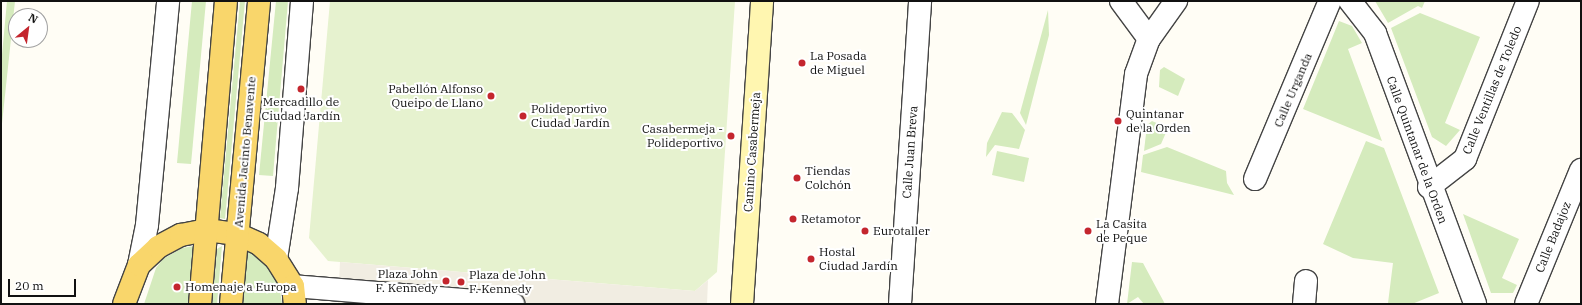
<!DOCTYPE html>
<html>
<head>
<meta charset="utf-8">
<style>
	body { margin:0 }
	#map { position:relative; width:1582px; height:305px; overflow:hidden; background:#fffdf5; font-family:"IBM Plex Serif",serif }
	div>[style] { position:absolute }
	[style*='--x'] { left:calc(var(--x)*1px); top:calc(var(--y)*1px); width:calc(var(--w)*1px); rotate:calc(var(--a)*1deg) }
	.green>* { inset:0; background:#d5ebbd }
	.pitch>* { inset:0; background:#e6f2cf }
	.plaza>* { inset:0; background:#f1ede2 }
	.roads { filter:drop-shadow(1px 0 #444) drop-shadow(-1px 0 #444) drop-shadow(0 1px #444) drop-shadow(0 -1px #444) }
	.minor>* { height:22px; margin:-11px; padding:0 11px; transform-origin:11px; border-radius:11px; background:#fff }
	.tertiary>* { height:22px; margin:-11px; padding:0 11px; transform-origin:11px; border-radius:11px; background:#fff }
	.secondary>* { height:22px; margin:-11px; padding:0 11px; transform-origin:11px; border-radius:11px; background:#fff6b0 }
	.primary>* { height:22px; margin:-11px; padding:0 11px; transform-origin:11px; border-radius:11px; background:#f9d66b }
	.dots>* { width:11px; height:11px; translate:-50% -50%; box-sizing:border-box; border:2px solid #fff; border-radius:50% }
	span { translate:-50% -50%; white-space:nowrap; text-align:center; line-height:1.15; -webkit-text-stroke:4px #fff; paint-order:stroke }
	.poi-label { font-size:12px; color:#111 }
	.left { translate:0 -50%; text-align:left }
	.right { translate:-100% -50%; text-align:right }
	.street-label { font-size:12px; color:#111 }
	.frame { position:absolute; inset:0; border:2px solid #111; pointer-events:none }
	.north { position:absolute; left:8px; top:8px; width:40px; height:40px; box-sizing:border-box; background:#fff; border:1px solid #a0a0a0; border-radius:50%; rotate:29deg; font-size:11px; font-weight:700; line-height:16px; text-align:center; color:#111 }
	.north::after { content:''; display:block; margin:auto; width:14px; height:18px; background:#c4262e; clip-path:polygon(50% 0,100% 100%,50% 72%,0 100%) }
	.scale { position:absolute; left:8px; top:279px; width:68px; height:18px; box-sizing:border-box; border:2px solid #111; border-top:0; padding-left:5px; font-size:12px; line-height:14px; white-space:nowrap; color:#111; -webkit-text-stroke:3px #fff; paint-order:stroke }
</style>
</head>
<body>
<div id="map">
	<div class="green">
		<i style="clip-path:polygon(7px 1px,15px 1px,1px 133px,1px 65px)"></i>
		<i style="clip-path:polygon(192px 1px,206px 1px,191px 164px,177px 163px)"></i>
		<i style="clip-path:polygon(240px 1px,245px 1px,225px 219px,220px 218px)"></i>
		<i style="clip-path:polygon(276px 1px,288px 1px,273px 176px,259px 175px)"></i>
		<i style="clip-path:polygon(1375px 1px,1425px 1px,1422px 8px,1418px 6px,1388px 23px)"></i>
		<i style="clip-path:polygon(1048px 10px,1049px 35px,1026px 125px,1020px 113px)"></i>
		<i style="clip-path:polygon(1420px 13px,1480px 37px,1445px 123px,1460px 130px,1446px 146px,1432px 137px,1391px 28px)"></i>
		<i style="clip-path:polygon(1339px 21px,1352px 26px,1362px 43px,1348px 49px,1382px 141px,1303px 109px)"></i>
		<i style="clip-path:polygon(1164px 67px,1185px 79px,1178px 96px,1159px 87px,1160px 70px)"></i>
		<i style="clip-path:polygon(1002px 112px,1012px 113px,1025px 130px,1019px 149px,995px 145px,986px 157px,987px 143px)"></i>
		<i style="clip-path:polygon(1152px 121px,1168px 128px,1161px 144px,1144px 151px,1147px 125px)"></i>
		<i style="clip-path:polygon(1366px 141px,1384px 148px,1439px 293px,1412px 304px,1388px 303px,1393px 263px,1353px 258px,1323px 244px)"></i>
		<i style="clip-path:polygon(1167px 147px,1226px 171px,1227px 183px,1234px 195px,1141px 172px,1143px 155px)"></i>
		<i style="clip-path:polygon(997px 151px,1029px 158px,1024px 182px,992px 175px)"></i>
		<i style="clip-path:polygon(1463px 214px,1519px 239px,1502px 278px,1517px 285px,1513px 293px,1491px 293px)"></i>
		<i style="clip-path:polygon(194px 246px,189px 304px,144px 304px,156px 268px,163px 259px,182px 248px)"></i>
		<i style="clip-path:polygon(222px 246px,217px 304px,212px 304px,217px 249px)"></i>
		<i style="clip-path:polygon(247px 249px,270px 263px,279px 283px,282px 304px,243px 304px)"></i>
		<i style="clip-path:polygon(1132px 262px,1143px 263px,1165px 304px,1144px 304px,1138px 297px,1127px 304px)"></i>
	</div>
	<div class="pitch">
		<i style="clip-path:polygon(330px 1px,735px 1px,717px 272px,695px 291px,328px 261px,309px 238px)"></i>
	</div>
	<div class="plaza">
		<i style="clip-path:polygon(340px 262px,695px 291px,708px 280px,707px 304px,338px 304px)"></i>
	</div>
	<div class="roads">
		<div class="minor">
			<i style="--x:1121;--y:1;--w:47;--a:53.6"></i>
			<i style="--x:1350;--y:1;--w:41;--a:52"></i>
			<i style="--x:1375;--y:33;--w:289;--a:69.7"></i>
			<i style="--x:1255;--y:179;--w:193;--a:-67.2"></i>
			<i style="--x:1429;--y:187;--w:46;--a:-37.9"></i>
			<i style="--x:1465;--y:159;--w:170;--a:-68.3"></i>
			<i style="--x:276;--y:259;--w:72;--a:-81.2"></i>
			<i style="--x:287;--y:188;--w:188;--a:-85.4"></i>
			<i style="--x:139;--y:265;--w:41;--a:-78.7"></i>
			<i style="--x:147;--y:225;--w:225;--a:-84.6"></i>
			<i style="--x:900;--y:304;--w:304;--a:-86.2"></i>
			<i style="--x:1107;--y:304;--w:232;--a:-82.8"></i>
			<i style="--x:1136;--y:74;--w:37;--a:-70"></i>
			<i style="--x:1149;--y:39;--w:47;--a:-54.6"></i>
			<i style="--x:1304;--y:304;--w:23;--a:-85"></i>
			<i style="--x:1526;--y:304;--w:145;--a:-67.7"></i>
		</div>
		<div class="tertiary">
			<i style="--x:293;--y:286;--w:221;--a:4.7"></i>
		</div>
		<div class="secondary">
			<i style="--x:742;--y:304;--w:304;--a:-86.2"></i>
		</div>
		<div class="primary">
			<i style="--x:124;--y:304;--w:42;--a:-69"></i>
			<i style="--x:139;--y:265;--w:26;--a:-43"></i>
			<i style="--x:158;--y:247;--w:26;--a:-28"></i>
			<i style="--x:181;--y:235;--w:26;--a:-11"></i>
			<i style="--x:207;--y:230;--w:30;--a:8"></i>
			<i style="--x:237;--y:234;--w:24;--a:24"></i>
			<i style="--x:259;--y:244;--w:23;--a:41"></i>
			<i style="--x:276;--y:259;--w:32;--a:58"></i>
			<i style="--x:293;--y:286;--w:18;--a:84"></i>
			<i style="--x:200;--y:304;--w:304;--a:-85.1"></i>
			<i style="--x:231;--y:304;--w:304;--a:-84.7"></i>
		</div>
	</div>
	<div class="dots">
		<i style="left:802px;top:63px;background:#c4262e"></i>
		<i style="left:301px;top:89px;background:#c4262e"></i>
		<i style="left:491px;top:96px;background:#c4262e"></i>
		<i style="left:523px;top:116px;background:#c4262e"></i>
		<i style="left:1118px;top:121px;background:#c4262e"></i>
		<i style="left:731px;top:136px;background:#c4262e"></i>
		<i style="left:797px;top:178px;background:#c4262e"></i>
		<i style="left:793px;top:219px;background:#c4262e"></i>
		<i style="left:865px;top:231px;background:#c4262e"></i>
		<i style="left:1088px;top:231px;background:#c4262e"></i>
		<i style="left:811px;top:259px;background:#c4262e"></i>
		<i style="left:446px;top:281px;background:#c4262e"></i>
		<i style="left:461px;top:282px;background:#c4262e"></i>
		<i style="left:177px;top:287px;background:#c4262e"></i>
	</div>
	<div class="poi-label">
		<span class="left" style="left:810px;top:63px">La Posada<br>de Miguel</span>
		<span class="right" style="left:483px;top:96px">Pabellón Alfonso<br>Queipo de Llano</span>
		<span style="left:301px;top:109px">Mercadillo de<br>Ciudad Jardín</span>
		<span class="left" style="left:531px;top:116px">Polideportivo<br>Ciudad Jardín</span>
		<span class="left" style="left:1126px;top:121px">Quintanar<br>de la Orden</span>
		<span class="right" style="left:723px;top:136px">Casabermeja -<br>Polideportivo</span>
		<span class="left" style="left:805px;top:178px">Tiendas<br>Colchón</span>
		<span class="left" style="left:801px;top:219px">Retamotor</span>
		<span class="left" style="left:1096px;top:231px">La Casita<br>de Peque</span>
		<span class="left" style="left:873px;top:231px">Eurotaller</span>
		<span class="left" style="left:819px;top:259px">Hostal<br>Ciudad Jardín</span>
		<span class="right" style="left:438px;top:281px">Plaza John<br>F. Kennedy</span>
		<span class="left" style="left:469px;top:282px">Plaza de John<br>F. Kennedy</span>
		<span class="left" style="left:185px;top:287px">Homenaje a Europa</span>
	</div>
	<div class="street-label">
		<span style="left:1293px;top:90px;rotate:-67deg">Calle Urganda</span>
		<span style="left:1492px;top:90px;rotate:-68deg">Calle Ventillas de Toledo</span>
		<span style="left:1417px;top:150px;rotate:70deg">Calle Quintanar de la Orden</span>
		<span style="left:245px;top:152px;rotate:-85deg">Avenida Jacinto Benavente</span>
		<span style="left:752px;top:152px;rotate:-86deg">Camino Casabermeja</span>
		<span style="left:910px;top:152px;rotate:-86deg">Calle Juan Breva</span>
		<span style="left:1553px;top:237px;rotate:-68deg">Calle Badajoz</span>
	</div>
	<div class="frame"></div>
	<div class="north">N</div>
	<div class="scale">20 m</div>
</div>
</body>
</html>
